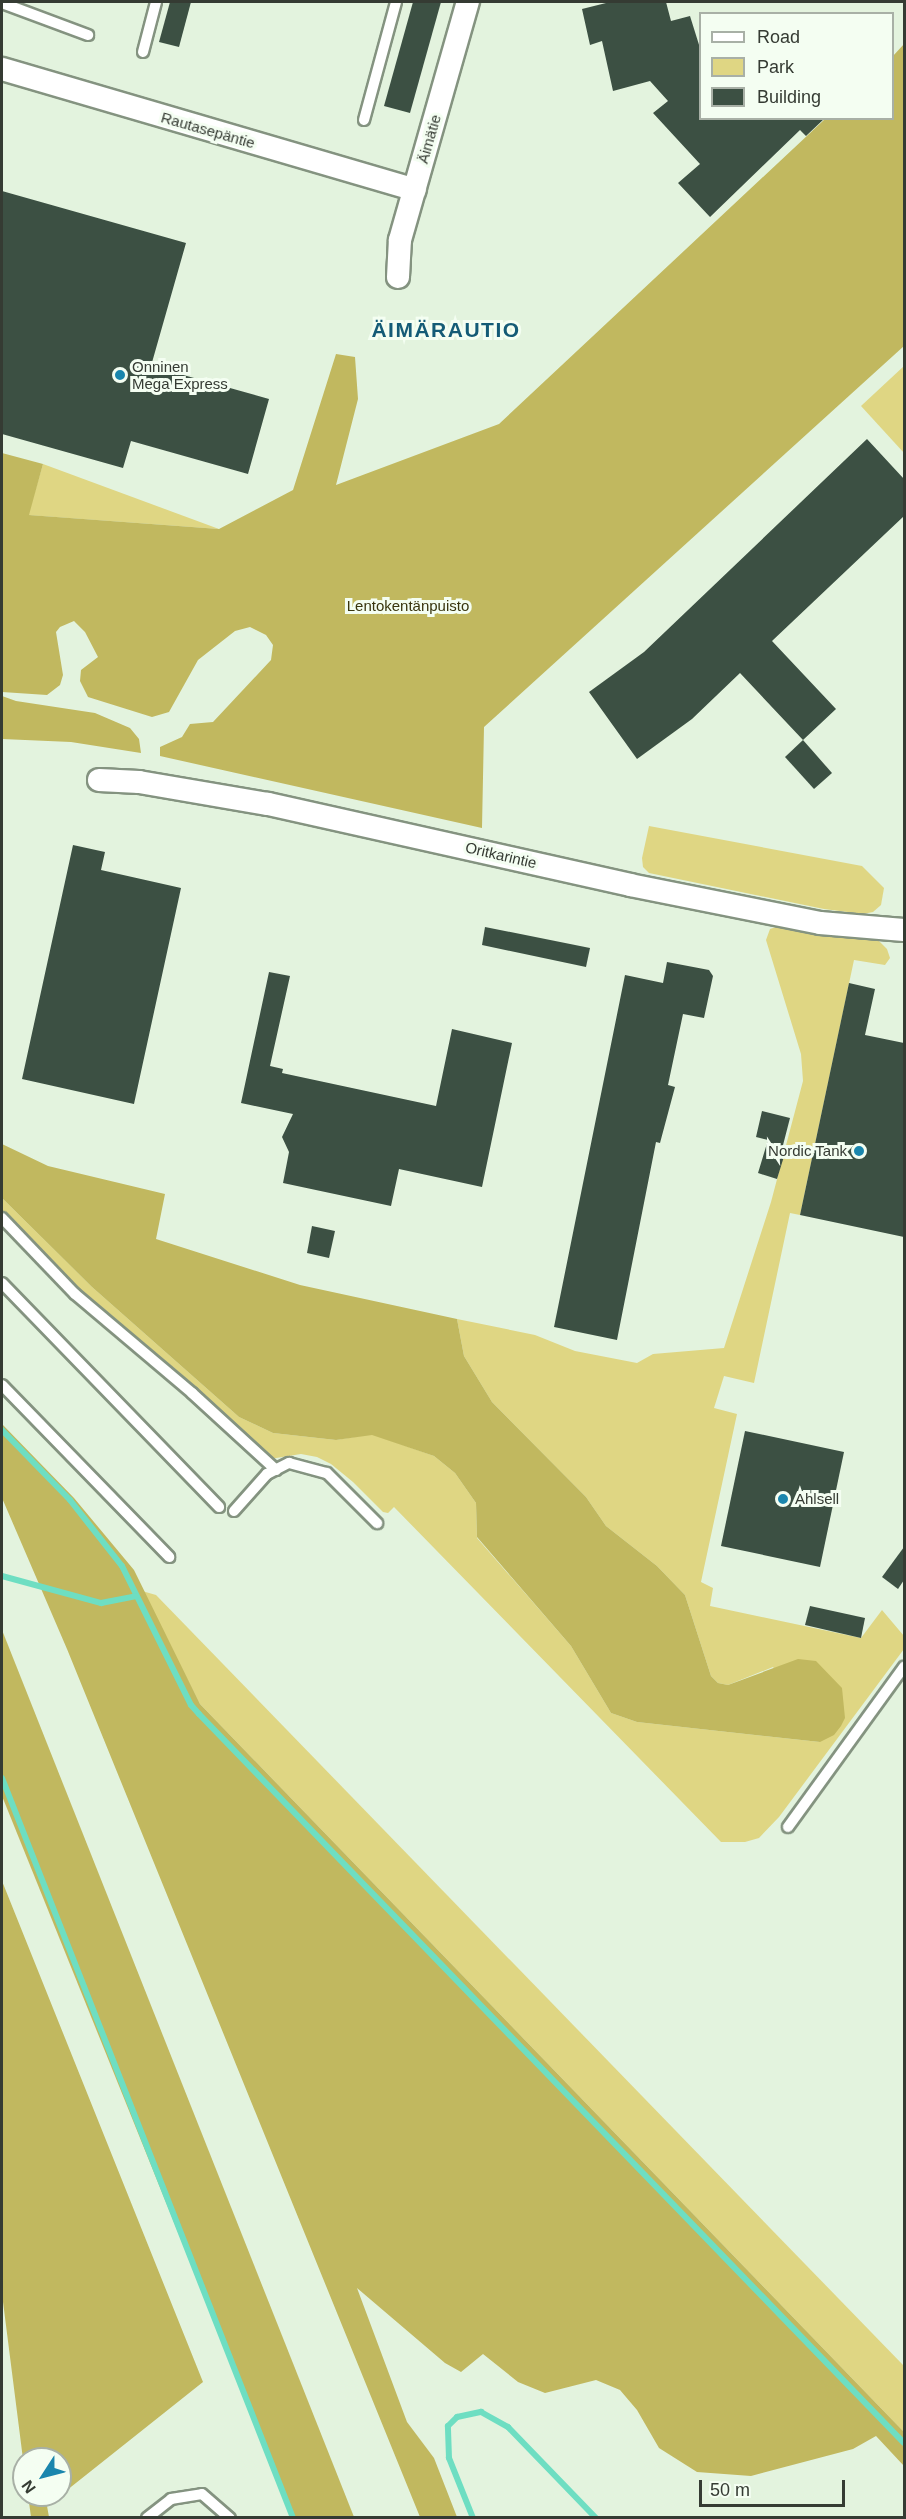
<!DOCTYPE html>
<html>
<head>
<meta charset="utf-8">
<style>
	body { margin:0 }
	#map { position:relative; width:906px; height:2519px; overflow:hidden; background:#e3f3de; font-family:Helvetica,sans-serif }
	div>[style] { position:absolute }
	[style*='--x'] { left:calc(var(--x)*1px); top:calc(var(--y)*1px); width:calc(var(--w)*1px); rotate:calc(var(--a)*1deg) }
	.green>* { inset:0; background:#dfd683 }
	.forest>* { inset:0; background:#c1b85f }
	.stream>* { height:6px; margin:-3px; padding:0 3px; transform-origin:3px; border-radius:3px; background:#6edec2 }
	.building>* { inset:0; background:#3c5043 }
	.roads { filter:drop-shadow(2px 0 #849380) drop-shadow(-2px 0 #849380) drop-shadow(0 2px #849380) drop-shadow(0 -2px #849380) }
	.lane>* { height:10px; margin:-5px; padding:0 5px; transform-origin:5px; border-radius:5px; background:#fff }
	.street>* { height:22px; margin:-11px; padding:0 11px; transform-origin:11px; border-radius:11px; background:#fff }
	.dots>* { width:16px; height:16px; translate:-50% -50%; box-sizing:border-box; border:3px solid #f4fef2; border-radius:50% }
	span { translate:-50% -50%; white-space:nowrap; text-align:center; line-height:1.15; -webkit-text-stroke:6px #f4fef2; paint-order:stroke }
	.street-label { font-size:15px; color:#353b33 }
	.poi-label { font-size:15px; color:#353b33 }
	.left { translate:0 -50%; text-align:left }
	.right { translate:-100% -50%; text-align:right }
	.park-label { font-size:15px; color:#39350e }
	.district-label { font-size:21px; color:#145b76; font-weight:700; letter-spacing:1.5px }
	.frame { position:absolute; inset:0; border:3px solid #353b33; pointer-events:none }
	.legend { position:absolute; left:699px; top:12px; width:195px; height:108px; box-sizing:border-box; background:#f4fef2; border:2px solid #a8b0a6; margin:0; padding:8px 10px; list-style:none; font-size:18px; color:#353b33 }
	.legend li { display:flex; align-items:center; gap:12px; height:30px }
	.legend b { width:30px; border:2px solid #a8b0a6 }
	.north { position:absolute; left:12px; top:2447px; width:60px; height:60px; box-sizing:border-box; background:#f4fef2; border:2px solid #a8b0a6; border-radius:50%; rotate:234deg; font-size:16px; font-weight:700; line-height:24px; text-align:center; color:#353b33 }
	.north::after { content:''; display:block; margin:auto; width:21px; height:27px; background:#1a86ad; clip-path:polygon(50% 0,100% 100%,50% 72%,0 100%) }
	.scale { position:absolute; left:699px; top:2480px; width:146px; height:27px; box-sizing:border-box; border:3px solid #353b33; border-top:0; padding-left:8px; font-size:18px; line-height:21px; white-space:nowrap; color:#353b33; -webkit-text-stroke:4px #f4fef2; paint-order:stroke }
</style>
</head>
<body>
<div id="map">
	<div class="green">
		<i style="clip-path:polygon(904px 366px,904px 453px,861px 406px)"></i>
		<i style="clip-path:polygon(43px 464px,219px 529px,28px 515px)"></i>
		<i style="clip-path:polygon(649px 826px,862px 866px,884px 888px,881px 905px,873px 912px,863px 914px,824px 909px,649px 873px,643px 867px,642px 858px)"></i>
		<i style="clip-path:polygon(782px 925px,878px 940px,887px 949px,890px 958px,885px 965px,854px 960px,800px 1215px,790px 1213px,754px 1383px,724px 1376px,714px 1408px,737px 1414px,701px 1582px,713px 1588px,710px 1606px,861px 1638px,882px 1610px,904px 1636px,904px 1649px,779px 1817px,759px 1838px,745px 1842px,721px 1842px,394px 1507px,388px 1513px,383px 1512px,353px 1482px,331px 1464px,317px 1457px,301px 1454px,270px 1459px,79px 1290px,2px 1212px,2px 1198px,92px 1287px,239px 1417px,273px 1433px,336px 1440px,372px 1434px,434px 1456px,455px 1473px,476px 1503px,477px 1538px,571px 1646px,611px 1713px,637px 1722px,820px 1742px,773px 1667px,728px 1685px,718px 1683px,711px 1676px,685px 1595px,657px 1566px,606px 1526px,586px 1497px,492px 1402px,464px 1356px,457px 1319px,535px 1335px,575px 1351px,637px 1363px,653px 1354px,724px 1348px,771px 1202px,803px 1081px,801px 1054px,766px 940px,770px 929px)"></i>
		<i style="clip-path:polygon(142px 1591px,156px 1595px,904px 2366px,904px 2432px,200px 1704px)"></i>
	</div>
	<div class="forest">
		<i style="clip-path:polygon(904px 44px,904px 346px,484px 727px,482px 828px,160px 756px,160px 747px,182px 737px,190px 724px,213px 722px,271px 660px,273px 645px,266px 635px,250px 627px,235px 631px,198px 660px,169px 712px,152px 717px,88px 697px,80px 681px,81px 670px,98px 657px,85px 632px,74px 621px,60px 627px,56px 632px,63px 675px,60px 685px,47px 695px,2px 692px,2px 453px,43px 464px,29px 515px,219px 529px,293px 490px,336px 354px,355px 357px,358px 399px,336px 485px,499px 424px,825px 119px,892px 118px,893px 56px)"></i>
		<i style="clip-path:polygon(2px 696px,16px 701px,95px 713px,130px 728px,139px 739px,141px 753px,71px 742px,2px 739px)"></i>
		<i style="clip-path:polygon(2px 1144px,48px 1166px,165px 1194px,156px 1239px,300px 1285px,457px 1319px,464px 1356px,492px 1402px,586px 1497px,606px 1526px,657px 1566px,685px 1595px,711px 1676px,718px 1683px,728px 1685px,798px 1659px,816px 1661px,842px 1688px,845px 1718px,841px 1726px,834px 1735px,820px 1742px,637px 1722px,611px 1713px,571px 1646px,477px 1537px,476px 1503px,455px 1473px,434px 1456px,372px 1435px,336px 1440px,273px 1433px,239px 1417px,92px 1287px,2px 1198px)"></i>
		<i style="clip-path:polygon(2px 1424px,74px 1498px,134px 1570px,200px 1704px,904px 2432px,904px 2466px,876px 2436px,853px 2449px,751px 2476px,697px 2472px,659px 2448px,637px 2410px,620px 2390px,596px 2380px,545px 2393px,518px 2382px,483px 2354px,461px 2372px,445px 2363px,357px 2288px,407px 2422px,434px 2458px,457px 2517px,420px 2517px,67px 1649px,2px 1498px)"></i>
		<i style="clip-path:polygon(2px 1630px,354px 2517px,293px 2517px,2px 1796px)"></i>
		<i style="clip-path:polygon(2px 1881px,203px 2382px,47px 2506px,49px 2517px,31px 2517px,28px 2495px,60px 2495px,60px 2459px,24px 2459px,24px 2467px,2px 2294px)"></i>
	</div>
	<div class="stream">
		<i style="--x:2;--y:1430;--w:98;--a:45.8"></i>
		<i style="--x:70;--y:1500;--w:84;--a:51.8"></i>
		<i style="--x:122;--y:1566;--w:155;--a:63.6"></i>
		<i style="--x:191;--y:1705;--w:12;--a:48"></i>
		<i style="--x:199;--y:1714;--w:1014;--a:45.96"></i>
		<i style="--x:2;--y:1576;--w:103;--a:15.3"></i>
		<i style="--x:101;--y:1603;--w:36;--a:-11"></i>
		<i style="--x:2;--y:1778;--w:795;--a:68.53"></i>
		<i style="--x:473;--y:2518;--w:65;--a:-111.8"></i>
		<i style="--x:449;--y:2458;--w:32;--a:-92"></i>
		<i style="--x:448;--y:2426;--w:13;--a:-45"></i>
		<i style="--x:457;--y:2417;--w:25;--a:-12"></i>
		<i style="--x:481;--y:2412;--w:31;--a:29"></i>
		<i style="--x:508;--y:2427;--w:127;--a:46"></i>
	</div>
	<div class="building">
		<i style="clip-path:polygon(170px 2px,191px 2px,179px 47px,159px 42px)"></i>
		<i style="clip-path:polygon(413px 2px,441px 2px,410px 113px,384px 106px)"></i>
		<i style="clip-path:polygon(610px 2px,666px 2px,671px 21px,690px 16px,700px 48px,700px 118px,825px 118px,806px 136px,800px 130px,710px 217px,678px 183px,700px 164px,653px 113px,668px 101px,650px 81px,613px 91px,602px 41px,590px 45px,582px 9px)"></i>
		<i style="clip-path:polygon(2px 191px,186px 243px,151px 366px,269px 399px,248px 474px,131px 441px,123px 468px,2px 434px)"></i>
		<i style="clip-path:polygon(867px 439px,904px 479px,904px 516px,772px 641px,836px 709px,803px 740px,740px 673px,692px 719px,637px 759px,589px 692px,644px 652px)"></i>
		<i style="clip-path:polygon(803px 740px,832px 773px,814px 789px,785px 757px)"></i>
		<i style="clip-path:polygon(73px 845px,105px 852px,101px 870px,181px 888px,134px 1104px,22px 1079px)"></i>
		<i style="clip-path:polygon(485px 927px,590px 948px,586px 967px,482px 945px)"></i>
		<i style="clip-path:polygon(667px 962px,709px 970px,713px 976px,704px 1018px,683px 1014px,668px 1085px,675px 1087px,660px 1143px,656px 1142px,617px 1340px,554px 1327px,625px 975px,663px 983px)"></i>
		<i style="clip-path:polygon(269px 972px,290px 976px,270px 1066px,283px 1069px,282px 1073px,436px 1106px,452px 1029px,512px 1043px,482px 1187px,399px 1169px,391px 1206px,283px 1183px,289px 1152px,282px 1137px,293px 1114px,241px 1103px)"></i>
		<i style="clip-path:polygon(849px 983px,875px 989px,865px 1035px,904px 1043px,904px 1237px,800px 1215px)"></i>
		<i style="clip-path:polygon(762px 1111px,790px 1118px,782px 1149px,786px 1150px,777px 1179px,758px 1173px,768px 1140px,756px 1137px)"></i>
		<i style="clip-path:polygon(312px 1226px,335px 1231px,329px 1258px,307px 1253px)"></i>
		<i style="clip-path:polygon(745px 1431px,844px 1452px,820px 1567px,721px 1546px)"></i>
		<i style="clip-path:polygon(904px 1547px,904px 1580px,898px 1589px,882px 1577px)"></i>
		<i style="clip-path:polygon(810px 1606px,865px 1618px,861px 1638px,805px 1625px)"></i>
	</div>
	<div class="roads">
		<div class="lane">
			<i style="--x:2;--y:3;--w:92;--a:20.4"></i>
			<i style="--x:143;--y:52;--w:52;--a:-75.4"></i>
			<i style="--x:364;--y:120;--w:122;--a:-74.8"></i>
			<i style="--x:2;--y:1218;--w:105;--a:46.2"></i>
			<i style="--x:75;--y:1294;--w:153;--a:40.2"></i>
			<i style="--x:192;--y:1393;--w:114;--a:42.5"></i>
			<i style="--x:2;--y:1283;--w:312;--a:45.9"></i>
			<i style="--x:2;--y:1385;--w:240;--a:45.8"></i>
			<i style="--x:234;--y:1511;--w:50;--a:-48.3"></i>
			<i style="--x:267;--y:1474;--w:25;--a:-27"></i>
			<i style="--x:289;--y:1463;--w:39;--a:15"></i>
			<i style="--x:327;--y:1473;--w:71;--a:45"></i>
			<i style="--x:788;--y:1827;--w:198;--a:-54.1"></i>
			<i style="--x:147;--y:2518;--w:31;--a:-38"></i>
			<i style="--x:171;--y:2499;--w:31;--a:-9"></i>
			<i style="--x:202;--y:2494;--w:37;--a:41"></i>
		</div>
		<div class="street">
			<i style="--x:2;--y:69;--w:430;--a:16.3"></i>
			<i style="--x:398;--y:277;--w:37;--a:-87"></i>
			<i style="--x:400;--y:240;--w:248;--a:-74.1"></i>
			<i style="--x:99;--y:780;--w:40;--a:2.9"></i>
			<i style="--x:139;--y:782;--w:131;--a:9.7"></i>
			<i style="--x:268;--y:804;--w:371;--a:12.6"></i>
			<i style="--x:630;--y:885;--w:194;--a:11.3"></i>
			<i style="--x:820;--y:923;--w:84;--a:4.8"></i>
		</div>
	</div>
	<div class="dots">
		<i style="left:120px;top:375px;background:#1a86ad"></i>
		<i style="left:859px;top:1151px;background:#1a86ad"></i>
		<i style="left:783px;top:1499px;background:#1a86ad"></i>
	</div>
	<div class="street-label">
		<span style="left:208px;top:130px;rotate:16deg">Rautasepäntie</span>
		<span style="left:429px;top:139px;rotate:-74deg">Äimätie</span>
		<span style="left:501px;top:855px;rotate:13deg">Oritkarintie</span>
	</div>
	<div class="poi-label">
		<span class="left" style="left:132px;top:375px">Onninen<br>Mega Express</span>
		<span class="right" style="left:847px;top:1151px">Nordic Tank</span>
		<span class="left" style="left:795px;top:1499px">Ahlsell</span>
	</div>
	<div class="park-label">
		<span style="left:408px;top:606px">Lentokentänpuisto</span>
	</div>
	<div class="district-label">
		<span style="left:446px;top:330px">ÄIMÄRAUTIO</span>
	</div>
	<div class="frame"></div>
	<ul class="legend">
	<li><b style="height:8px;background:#fff"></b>Road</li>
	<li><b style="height:16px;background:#dfd683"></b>Park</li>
	<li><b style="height:16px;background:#3c5043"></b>Building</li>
	</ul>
	<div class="north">N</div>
	<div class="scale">50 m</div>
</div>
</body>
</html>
